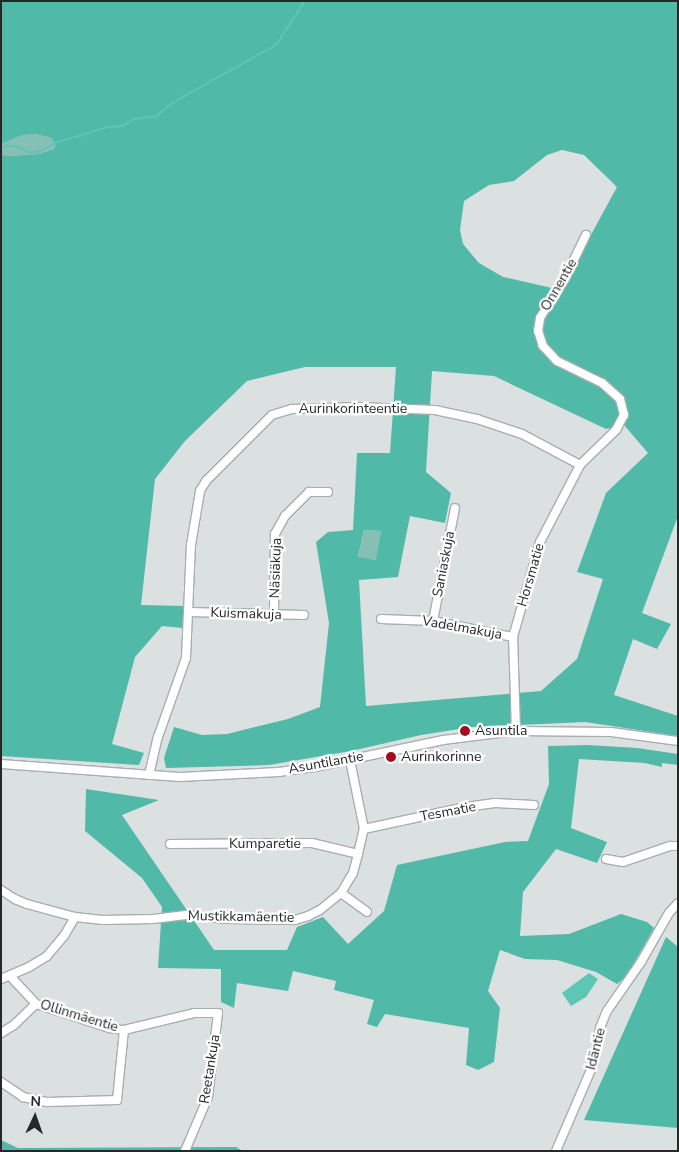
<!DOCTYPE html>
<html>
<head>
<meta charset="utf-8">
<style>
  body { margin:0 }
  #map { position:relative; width:679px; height:1152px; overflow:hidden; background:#dbe1e0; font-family:"Nunito Sans",sans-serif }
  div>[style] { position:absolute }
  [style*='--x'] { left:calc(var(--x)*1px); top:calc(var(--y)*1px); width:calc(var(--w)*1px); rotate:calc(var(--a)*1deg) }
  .green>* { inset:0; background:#86bfb3 }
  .forest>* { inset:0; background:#50b9a7 }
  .water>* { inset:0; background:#5ec6b4 }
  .stream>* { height:2px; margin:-1px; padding:0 1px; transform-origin:1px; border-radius:1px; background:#5ec6b4 }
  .roads { filter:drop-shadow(1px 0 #a8aead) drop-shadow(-1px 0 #a8aead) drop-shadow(0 1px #a8aead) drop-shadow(0 -1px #a8aead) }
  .minor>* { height:8px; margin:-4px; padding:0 4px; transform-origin:4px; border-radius:4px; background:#fff }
  .dots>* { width:14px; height:14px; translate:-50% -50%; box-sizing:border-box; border:2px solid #fff; border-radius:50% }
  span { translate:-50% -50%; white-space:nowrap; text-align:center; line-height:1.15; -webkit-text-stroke:4.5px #fff; paint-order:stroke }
  .street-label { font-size:14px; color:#252827 }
  .poi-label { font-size:14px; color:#252827 }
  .left { translate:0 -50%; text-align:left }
  .frame { position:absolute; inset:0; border:2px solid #252827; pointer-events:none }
  .north { position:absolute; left:10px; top:1092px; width:50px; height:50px; -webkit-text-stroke:4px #fff; paint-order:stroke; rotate:3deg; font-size:14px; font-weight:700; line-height:20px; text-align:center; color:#252827 }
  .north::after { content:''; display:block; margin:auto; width:18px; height:22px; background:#252827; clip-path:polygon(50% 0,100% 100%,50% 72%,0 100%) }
</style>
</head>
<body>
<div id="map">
  <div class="green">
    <div style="clip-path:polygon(36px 134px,51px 138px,55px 143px,54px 149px,39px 154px,7px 156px,1px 154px,1px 144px,23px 135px)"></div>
    <div style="clip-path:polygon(364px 530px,381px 531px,377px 560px,358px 558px)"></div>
  </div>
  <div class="forest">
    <div style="clip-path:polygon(evenodd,1px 1px,678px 1px,678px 516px,642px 613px,671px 624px,657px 649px,633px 639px,614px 695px,678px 716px,678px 736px,585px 722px,472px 727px,421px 735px,351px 751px,269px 765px,166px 768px,164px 758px,174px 727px,202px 735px,227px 734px,288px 719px,320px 707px,329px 623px,316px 542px,328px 532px,353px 530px,357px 453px,390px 453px,396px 367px,305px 367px,247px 381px,185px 441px,155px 479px,141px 605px,185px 606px,183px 628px,162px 626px,135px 657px,112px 744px,144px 753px,139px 765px,1px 756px,1px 154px,7px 156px,39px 154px,54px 149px,55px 143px,51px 138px,36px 134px,23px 135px,1px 144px,1px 1px,562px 150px,584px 155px,617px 187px,561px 290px,503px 277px,479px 263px,463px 244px,460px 230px,464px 201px,489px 185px,514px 181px,547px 155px,562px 150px,1px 1px,432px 371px,494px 376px,606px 429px,624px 425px,648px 453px,606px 493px,577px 572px,603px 579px,577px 659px,541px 691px,366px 706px,359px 580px,398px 577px,410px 516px,445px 523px,451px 493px,426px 472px,432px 371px,1px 1px,364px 530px,381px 531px,376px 560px,358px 557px,364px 530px)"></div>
    <div style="clip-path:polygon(588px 745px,637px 748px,678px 754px,678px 765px,662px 763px,662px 767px,645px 763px,579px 759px,571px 828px,607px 842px,597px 863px,556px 849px,523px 892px,520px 936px,569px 934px,621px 914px,647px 922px,654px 928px,626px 977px,617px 984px,596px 972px,557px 960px,525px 959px,500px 950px,488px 991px,500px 1008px,494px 1062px,478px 1070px,466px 1065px,469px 1028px,385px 1014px,377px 1027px,367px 1024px,374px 1000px,334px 990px,336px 981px,293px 971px,288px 991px,237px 983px,234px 1008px,221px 1002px,221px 969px,158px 968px,162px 907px,142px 878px,85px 831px,86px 789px,159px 800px,122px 815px,214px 950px,287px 950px,297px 927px,323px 917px,348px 944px,384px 911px,397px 865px,505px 842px,528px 841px,549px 784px,548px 746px)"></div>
    <div style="clip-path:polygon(666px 937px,678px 947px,678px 1128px,584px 1120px)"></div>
    <div style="clip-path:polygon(1px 1140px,18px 1148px,236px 1147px,243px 1151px,1px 1151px)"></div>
  </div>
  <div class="water">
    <div style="clip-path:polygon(589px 973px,598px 979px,586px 997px,571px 1006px,562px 993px)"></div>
  </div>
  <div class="stream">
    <div style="--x:1;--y:147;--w:15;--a:-4"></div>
    <div style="--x:16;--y:146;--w:16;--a:27"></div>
    <div style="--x:30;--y:153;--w:11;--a:-10"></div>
    <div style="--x:41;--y:151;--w:16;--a:-30"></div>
    <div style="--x:55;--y:143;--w:55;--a:-16.8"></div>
    <div style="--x:108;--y:127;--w:14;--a:-4"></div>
    <div style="--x:122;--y:126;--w:15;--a:-28"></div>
    <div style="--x:135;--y:119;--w:22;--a:-8"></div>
    <div style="--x:157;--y:116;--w:15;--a:-42"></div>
    <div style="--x:168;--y:106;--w:31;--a:-31"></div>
    <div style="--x:195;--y:90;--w:93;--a:-29.1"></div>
    <div style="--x:276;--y:45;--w:53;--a:-56.6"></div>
  </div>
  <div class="roads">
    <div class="minor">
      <div style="--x:189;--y:612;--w:115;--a:1.5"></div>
      <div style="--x:274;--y:614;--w:80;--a:-89.3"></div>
      <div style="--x:275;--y:534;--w:21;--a:-61"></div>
      <div style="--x:285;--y:516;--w:34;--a:-45"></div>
      <div style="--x:309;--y:492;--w:19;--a:0"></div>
      <div style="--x:381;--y:619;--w:52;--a:2.2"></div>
      <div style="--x:433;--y:621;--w:82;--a:11.3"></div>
      <div style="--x:433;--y:621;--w:115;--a:-79"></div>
      <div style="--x:516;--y:731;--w:94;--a:-91.8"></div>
      <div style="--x:513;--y:637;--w:99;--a:-74.1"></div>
      <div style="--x:540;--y:542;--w:87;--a:-62.5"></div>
      <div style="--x:580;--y:465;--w:50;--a:-44.2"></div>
      <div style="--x:616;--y:430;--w:17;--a:-62"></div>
      <div style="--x:624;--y:415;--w:16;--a:-104"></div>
      <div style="--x:620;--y:399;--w:24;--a:-138"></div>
      <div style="--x:602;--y:383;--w:50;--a:-153.9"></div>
      <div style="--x:557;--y:361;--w:21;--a:-133"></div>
      <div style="--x:543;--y:346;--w:16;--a:-108"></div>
      <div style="--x:538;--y:331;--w:13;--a:-81"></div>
      <div style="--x:540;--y:318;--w:47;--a:-58"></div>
      <div style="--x:565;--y:278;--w:48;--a:-64"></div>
      <div style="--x:1;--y:764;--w:179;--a:4.2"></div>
      <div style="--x:180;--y:777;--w:99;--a:-2.9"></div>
      <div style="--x:279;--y:772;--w:36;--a:-8"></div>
      <div style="--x:315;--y:767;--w:131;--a:-11.9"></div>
      <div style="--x:443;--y:740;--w:74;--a:-7"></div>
      <div style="--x:516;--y:731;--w:95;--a:0.6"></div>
      <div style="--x:611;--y:732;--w:68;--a:7.7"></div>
      <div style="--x:149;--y:775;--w:39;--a:-77"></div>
      <div style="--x:158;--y:737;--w:84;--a:-70.5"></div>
      <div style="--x:186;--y:658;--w:113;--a:-87.5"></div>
      <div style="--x:191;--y:545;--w:55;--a:-80.5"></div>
      <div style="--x:200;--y:491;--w:12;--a:-59"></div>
      <div style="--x:206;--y:481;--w:93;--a:-45"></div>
      <div style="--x:272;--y:415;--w:21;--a:-17"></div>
      <div style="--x:292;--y:409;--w:67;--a:-1.7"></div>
      <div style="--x:359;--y:407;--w:76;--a:2.3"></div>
      <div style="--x:435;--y:410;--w:43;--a:12.1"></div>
      <div style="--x:477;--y:419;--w:47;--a:18.4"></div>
      <div style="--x:522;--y:434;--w:66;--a:28.1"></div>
      <div style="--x:364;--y:829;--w:104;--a:-12.2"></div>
      <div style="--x:466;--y:807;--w:29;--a:-8"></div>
      <div style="--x:495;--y:803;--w:39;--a:3"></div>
      <div style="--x:170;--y:844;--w:142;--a:-0.4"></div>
      <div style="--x:312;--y:843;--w:47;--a:13.4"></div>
      <div style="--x:606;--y:859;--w:17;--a:10"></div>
      <div style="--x:623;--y:862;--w:50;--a:-18.8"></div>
      <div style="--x:670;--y:846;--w:8;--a:0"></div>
      <div style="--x:1;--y:890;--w:17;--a:33"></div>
      <div style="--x:15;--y:899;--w:13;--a:23"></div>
      <div style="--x:27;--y:904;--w:50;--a:15.2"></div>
      <div style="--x:75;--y:917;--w:28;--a:6"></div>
      <div style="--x:103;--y:920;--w:50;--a:-1.1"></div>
      <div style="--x:153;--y:919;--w:33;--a:-7"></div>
      <div style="--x:186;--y:915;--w:41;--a:5.6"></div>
      <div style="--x:227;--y:919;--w:68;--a:0.8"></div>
      <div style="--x:295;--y:920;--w:14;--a:-17"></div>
      <div style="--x:308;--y:916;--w:13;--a:-27"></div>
      <div style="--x:320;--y:910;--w:27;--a:-39"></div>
      <div style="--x:341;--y:893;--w:23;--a:-59"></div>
      <div style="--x:353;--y:873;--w:20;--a:-75"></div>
      <div style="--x:358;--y:854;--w:26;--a:-77"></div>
      <div style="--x:364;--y:829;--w:70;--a:-101.5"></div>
      <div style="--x:341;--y:893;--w:32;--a:36"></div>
      <div style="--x:10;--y:976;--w:38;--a:47"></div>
      <div style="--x:36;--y:1004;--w:77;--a:18.2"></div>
      <div style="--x:109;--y:1028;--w:15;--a:8"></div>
      <div style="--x:124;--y:1030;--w:73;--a:-13.5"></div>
      <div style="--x:195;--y:1013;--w:23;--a:0"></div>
      <div style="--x:218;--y:1013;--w:85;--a:96.8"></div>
      <div style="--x:208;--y:1097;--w:59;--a:113.1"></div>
      <div style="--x:1;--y:979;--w:30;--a:-23"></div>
      <div style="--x:29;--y:967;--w:21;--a:-31"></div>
      <div style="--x:47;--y:956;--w:26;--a:-50"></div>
      <div style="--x:64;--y:936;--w:22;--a:-60"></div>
      <div style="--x:1;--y:1033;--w:15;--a:-32"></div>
      <div style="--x:14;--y:1025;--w:30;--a:-44"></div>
      <div style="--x:1;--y:1082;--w:27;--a:34"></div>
      <div style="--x:23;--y:1097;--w:25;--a:12"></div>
      <div style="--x:47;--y:1102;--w:70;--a:-1.6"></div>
      <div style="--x:117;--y:1100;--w:70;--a:-84.3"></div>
      <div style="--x:556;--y:1151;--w:94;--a:-66.7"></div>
      <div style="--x:593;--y:1065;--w:38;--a:-79"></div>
      <div style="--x:600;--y:1028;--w:18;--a:-68"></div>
      <div style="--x:607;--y:1011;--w:60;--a:-55.2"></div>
      <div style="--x:641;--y:962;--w:56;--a:-60.3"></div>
      <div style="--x:669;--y:913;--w:13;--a:-48"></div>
    </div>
  </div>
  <div class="dots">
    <div style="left:465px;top:731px;background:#a50b1f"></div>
    <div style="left:391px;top:757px;background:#a50b1f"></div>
  </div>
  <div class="street-label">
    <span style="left:559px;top:285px;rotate:-60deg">Onnentie</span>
    <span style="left:353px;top:409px">Aurinkorinteentie</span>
    <span style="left:444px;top:564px;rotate:-79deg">Saniaskuja</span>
    <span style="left:276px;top:568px;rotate:-88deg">Näsiäkuja</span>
    <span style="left:531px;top:575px;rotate:-74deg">Horsmatie</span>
    <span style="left:246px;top:614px;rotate:2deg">Kuismakuja</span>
    <span style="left:462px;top:628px;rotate:10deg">Vadelmakuja</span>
    <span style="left:326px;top:763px;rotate:-10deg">Asuntilantie</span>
    <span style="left:448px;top:812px;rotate:-11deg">Tesmatie</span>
    <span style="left:265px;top:844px">Kumparetie</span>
    <span style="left:241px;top:917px;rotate:1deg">Mustikkamäentie</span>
    <span style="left:79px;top:1016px;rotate:17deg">Ollinmäentie</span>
    <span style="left:596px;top:1049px;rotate:-76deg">Idäntie</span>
    <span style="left:210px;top:1069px;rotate:-81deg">Reetankuja</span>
  </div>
  <div class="poi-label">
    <span class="left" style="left:475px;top:731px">Asuntila</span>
    <span class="left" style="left:401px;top:757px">Aurinkorinne</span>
  </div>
  <div class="frame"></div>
  <div class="north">N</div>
</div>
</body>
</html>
